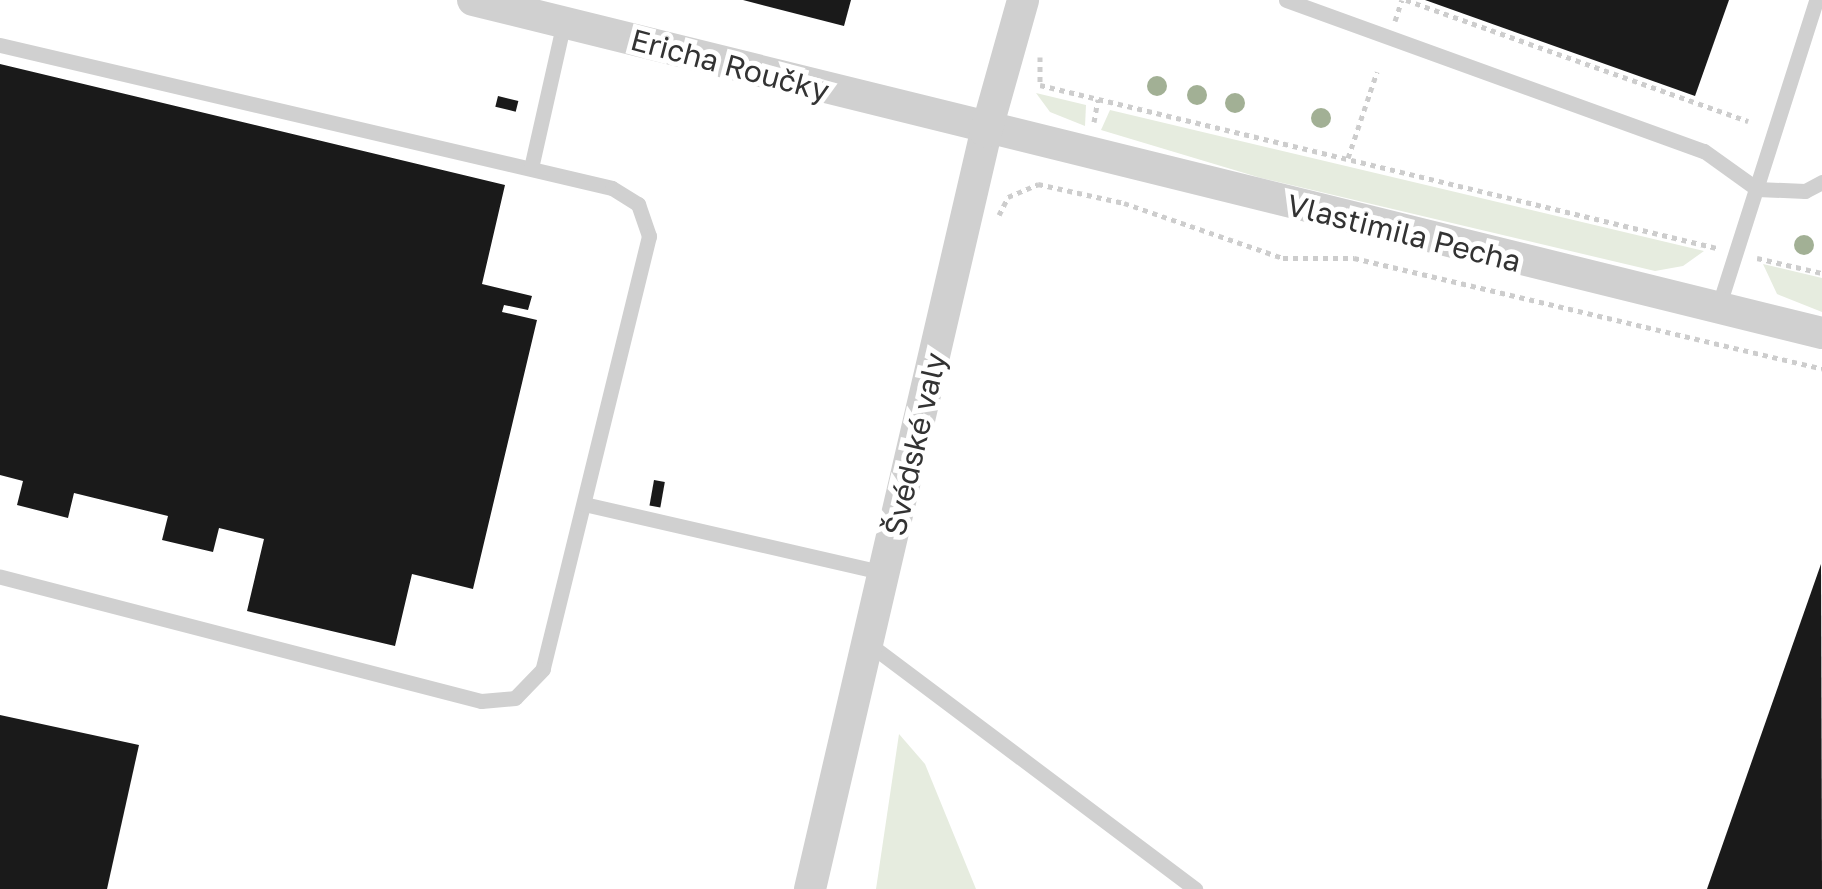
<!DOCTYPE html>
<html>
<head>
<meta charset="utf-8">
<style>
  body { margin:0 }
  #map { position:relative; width:1822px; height:889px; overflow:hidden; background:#fff; font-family:"Golos Text",sans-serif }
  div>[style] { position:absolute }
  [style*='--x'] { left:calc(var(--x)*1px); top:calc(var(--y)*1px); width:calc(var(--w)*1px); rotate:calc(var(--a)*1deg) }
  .green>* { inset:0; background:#e6ecdf }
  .building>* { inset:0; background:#1a1a1a; transform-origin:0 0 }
  .path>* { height:5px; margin-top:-2.5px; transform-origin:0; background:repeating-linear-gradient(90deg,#cdcdcd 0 5px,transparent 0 10px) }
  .lane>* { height:15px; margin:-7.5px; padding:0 7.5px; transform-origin:7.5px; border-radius:7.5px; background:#d0d0d0 }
  .street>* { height:32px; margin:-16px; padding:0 16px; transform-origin:16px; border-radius:16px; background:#d0d0d0 }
  .trees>* { width:20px; height:20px; margin:-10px; border-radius:50%; background:#a2b095 }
  span { translate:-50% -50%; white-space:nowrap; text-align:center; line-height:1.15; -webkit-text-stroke:10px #fff; paint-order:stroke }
  .street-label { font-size:30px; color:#333 }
</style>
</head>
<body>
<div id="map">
  <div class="green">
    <div style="clip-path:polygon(1036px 93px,1086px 105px,1085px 126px,1050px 112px)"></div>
    <div style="clip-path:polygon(1110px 110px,1704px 251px,1683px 266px,1655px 271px,1261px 178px,1101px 130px)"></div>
    <div style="clip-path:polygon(1763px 264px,1822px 278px,1822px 312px,1777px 294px)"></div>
    <div style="clip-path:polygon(899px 734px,925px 764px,976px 889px,876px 889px)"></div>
  </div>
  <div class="building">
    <div style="clip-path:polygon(743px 0,851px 0,844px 26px)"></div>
    <div style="clip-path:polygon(1425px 0,1729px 0,1695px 96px)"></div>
    <div style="clip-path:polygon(0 64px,505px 185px,482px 284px,532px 296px,528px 310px,504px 305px,502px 312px,537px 320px,473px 589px,412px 574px,395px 646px,247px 611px,264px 539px,219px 528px,213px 552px,162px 540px,168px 516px,74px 493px,68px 518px,17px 505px,23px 481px,0 475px)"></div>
    <div style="left:498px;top:96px;width:21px;height:11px;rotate:14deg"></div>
    <div style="left:654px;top:480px;width:11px;height:26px;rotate:10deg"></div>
    <div style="clip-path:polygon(1821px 564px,1822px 889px,1707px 889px)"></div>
    <div style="clip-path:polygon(0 715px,139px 745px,107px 889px,0 889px)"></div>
  </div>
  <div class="path">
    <div style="--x:1406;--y:0;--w:363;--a:19.5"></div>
    <div style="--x:1395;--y:21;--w:22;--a:-72"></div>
    <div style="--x:1040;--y:57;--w:28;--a:90"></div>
    <div style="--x:1040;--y:85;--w:696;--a:13.54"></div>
    <div style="--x:1094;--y:122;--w:23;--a:-80"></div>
    <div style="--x:1348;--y:158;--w:91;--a:-71.4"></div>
    <div style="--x:999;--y:215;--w:20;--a:-63"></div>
    <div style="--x:1008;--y:197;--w:33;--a:-23"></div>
    <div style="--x:1038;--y:184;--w:88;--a:12.5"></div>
    <div style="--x:1124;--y:203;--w:168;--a:19.1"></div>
    <div style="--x:1283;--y:258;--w:71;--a:0"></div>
    <div style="--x:1354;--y:258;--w:481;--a:13.3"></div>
    <div style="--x:1757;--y:258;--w:67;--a:13"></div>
  </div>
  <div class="lane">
    <div style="--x:1286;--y:0;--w:444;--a:19.9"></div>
    <div style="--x:1704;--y:151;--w:65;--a:35.6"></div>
    <div style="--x:1757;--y:189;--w:48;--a:2.4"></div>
    <div style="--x:1805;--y:191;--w:19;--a:-28"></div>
    <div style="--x:0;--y:45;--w:628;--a:13.15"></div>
    <div style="--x:612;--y:188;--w:31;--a:32"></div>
    <div style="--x:638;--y:204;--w:34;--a:71"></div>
    <div style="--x:649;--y:236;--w:446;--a:103.8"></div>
    <div style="--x:543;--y:669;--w:40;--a:134"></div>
    <div style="--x:515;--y:698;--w:34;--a:175"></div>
    <div style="--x:481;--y:701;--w:497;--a:-165.5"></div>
    <div style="--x:531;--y:168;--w:151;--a:-77.3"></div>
    <div style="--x:1718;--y:308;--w:323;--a:-72.3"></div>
    <div style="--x:584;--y:504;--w:310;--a:12.9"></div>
    <div style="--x:869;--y:644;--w:408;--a:36.9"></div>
  </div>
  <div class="street">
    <div style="--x:473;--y:0;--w:1389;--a:13.87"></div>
    <div style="--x:810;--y:889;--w:777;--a:-76.91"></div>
    <div style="--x:986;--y:132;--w:137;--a:-74.3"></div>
  </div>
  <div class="trees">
    <div style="left:1157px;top:86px"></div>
    <div style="left:1197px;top:95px"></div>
    <div style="left:1235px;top:103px"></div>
    <div style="left:1321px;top:118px"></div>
    <div style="left:1804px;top:245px"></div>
  </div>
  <div class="street-label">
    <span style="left:730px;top:65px;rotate:15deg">Ericha Roučky</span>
    <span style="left:1404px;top:233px;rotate:14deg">Vlastimila Pecha</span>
    <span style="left:915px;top:444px;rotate:-77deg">Švédské valy</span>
  </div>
</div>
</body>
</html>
